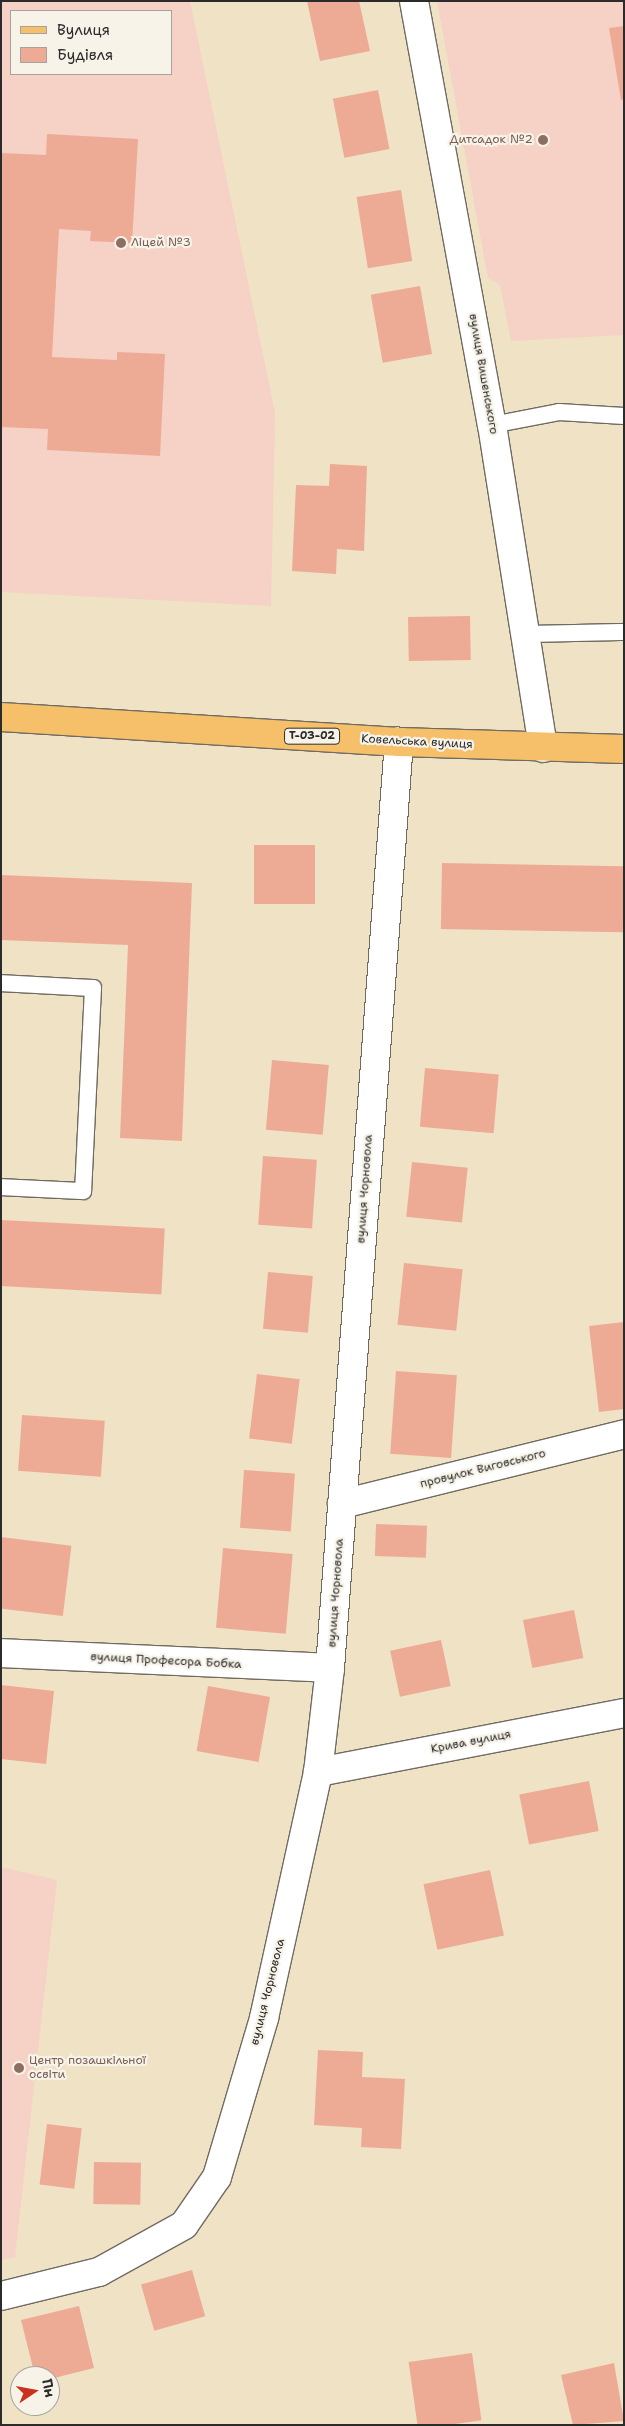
<!DOCTYPE html>
<html>
<head>
<meta charset="utf-8">
<style>
  body { margin:0 }
  #map { position:relative; width:625px; height:2426px; overflow:hidden; background:#efe2c5; font-family:"Shantell Sans",sans-serif }
  div>[style] { position:absolute }
  [style*='--x'] { left:calc(var(--x)*1px); top:calc(var(--y)*1px); width:calc(var(--w)*1px); rotate:calc(var(--a)*1deg) }
  .built>* { inset:0; background:#f6d1c5 }
  .building>* { inset:0; background:#edab96; transform-origin:0 0 }
  .roads { filter:drop-shadow(1px 0 #706b61) drop-shadow(-1px 0 #706b61) drop-shadow(0 1px #706b61) drop-shadow(0 -1px #706b61) }
  .lane>* { height:16px; margin:-8px; padding:0 8px; transform-origin:8px; border-radius:8px; background:#fff }
  .street>* { height:28px; margin:-14px; padding:0 14px; transform-origin:14px; border-radius:14px; background:#fff }
  .primary>* { height:28px; margin:-14px; padding:0 14px; transform-origin:14px; border-radius:14px; background:#f6c06b }
  .dots>* { width:14px; height:14px; translate:-50% -50%; box-sizing:border-box; border:2px solid #f7f3e8; border-radius:50% }
  span { translate:-50% -50%; white-space:nowrap; text-align:center; line-height:1.15; -webkit-text-stroke:4.5px #f7f3e8; paint-order:stroke }
  .shield-label span { padding:1px 4px; background:#f7f3e8; border:1px solid; border-radius:4px; -webkit-text-stroke-width:0 }
  .shield-label { font-size:11px; color:#2b2b2b; font-weight:700 }
  .education-label { font-size:12px; color:#785e54 }
  .right { translate:-100% -50%; text-align:right }
  .left { translate:0 -50%; text-align:left }
  .street-label { font-size:12px; color:#2b2b2b }
  .frame { position:absolute; inset:0; border:2px solid #2b2b2b; pointer-events:none }
  .legend { position:absolute; left:10px; top:10px; width:162px; height:65px; box-sizing:border-box; background:#f7f3e8; border:1px solid #a5a39c; margin:0; padding:6px 9px; list-style:none; font-size:15px; color:#2b2b2b }
  .legend li { display:flex; align-items:center; gap:10px; height:25px }
  .legend b { width:25px; border:1px solid #a5a39c }
  .north { position:absolute; left:10px; top:2366px; width:50px; height:50px; box-sizing:border-box; background:#f7f3e8; border:1px solid #a5a39c; border-radius:50%; rotate:78deg; font-size:14px; font-weight:700; line-height:20px; text-align:center; color:#2b2b2b }
  .north::after { content:''; display:block; margin:auto; width:18px; height:22px; background:#c8321e; clip-path:polygon(50% 0,100% 100%,50% 72%,0 100%) }
</style>
</head>
<body>
<div id="map">
  <div class="built">
    <div style="clip-path:polygon(evenodd,1px 1px,190px 1px,275px 413px,271px 606px,1px 592px,1px 1px,11px 11px,171px 11px,171px 74px,11px 74px,11px 11px)"></div>
    <div style="clip-path:polygon(437px 1px,624px 1px,624px 335px,511px 341px,500px 285px,488px 278px)"></div>
    <div style="clip-path:polygon(1px 1867px,57px 1880px,15px 2257px,1px 2260px)"></div>
  </div>
  <div class="building">
    <div style="clip-path:polygon(307px 1px,359px 1px,370px 51px,320px 61px)"></div>
    <div style="clip-path:polygon(624px 26px,624px 99px,621px 100px,609px 28px)"></div>
    <div style="left:378px;top:90px;width:60px;height:46px;rotate:79deg"></div>
    <div style="clip-path:polygon(47px 134px,138px 139px,132px 243px,90px 241px,91px 231px,59px 229px,52px 357px,117px 360px,117px 352px,165px 354px,160px 456px,47px 450px,48px 429px,1px 427px,1px 153px,46px 155px)"></div>
    <div style="left:401px;top:190px;width:72px;height:45px;rotate:81deg"></div>
    <div style="left:420px;top:286px;width:69px;height:50px;rotate:80deg"></div>
    <div style="clip-path:polygon(330px 464px,367px 466px,364px 551px,337px 549px,336px 574px,292px 571px,296px 485px,329px 486px)"></div>
    <div style="left:470px;top:616px;width:44px;height:62px;rotate:89deg"></div>
    <div style="left:315px;top:845px;width:59px;height:61px;rotate:90deg"></div>
    <div style="left:442px;top:863px;width:182px;height:66px;rotate:1deg"></div>
    <div style="clip-path:polygon(1px 875px,192px 883px,182px 1141px,120px 1138px,128px 945px,1px 940px)"></div>
    <div style="left:272px;top:1060px;width:57px;height:70px;rotate:5deg"></div>
    <div style="left:425px;top:1068px;width:74px;height:59px;rotate:5deg"></div>
    <div style="left:263px;top:1156px;width:54px;height:69px;rotate:4deg"></div>
    <div style="left:412px;top:1162px;width:56px;height:55px;rotate:6deg"></div>
    <div style="left:1px;top:1220px;width:164px;height:66px;rotate:3deg"></div>
    <div style="left:404px;top:1263px;width:59px;height:62px;rotate:6deg"></div>
    <div style="left:268px;top:1272px;width:45px;height:57px;rotate:5deg"></div>
    <div style="clip-path:polygon(624px 1322px,624px 1409px,599px 1412px,589px 1326px)"></div>
    <div style="left:396px;top:1371px;width:61px;height:83px;rotate:4deg"></div>
    <div style="left:257px;top:1374px;width:43px;height:65px;rotate:7deg"></div>
    <div style="left:22px;top:1415px;width:83px;height:56px;rotate:4deg"></div>
    <div style="left:244px;top:1470px;width:51px;height:58px;rotate:4deg"></div>
    <div style="left:376px;top:1524px;width:51px;height:32px;rotate:2deg"></div>
    <div style="left:1px;top:1537px;width:71px;height:71px;rotate:7deg"></div>
    <div style="left:223px;top:1548px;width:70px;height:80px;rotate:5deg"></div>
    <div style="left:574px;top:1610px;width:49px;height:52px;rotate:79deg"></div>
    <div style="left:441px;top:1640px;width:47px;height:52px;rotate:78deg"></div>
    <div style="clip-path:polygon(1px 1685px,54px 1691px,46px 1764px,1px 1759px)"></div>
    <div style="left:208px;top:1686px;width:63px;height:66px;rotate:10deg"></div>
    <div style="left:589px;top:1781px;width:51px;height:71px;rotate:79deg"></div>
    <div style="left:490px;top:1870px;width:67px;height:68px;rotate:78deg"></div>
    <div style="clip-path:polygon(318px 2050px,363px 2052px,362px 2077px,405px 2079px,401px 2149px,361px 2147px,362px 2128px,314px 2125px)"></div>
    <div style="left:47px;top:2124px;width:35px;height:61px;rotate:7deg"></div>
    <div style="left:94px;top:2162px;width:47px;height:42px;rotate:1deg"></div>
    <div style="left:192px;top:2270px;width:48px;height:53px;rotate:74deg"></div>
    <div style="clip-path:polygon(79px 2306px,94px 2368px,50px 2379px,35px 2376px,21px 2320px)"></div>
    <div style="left:472px;top:2353px;width:68px;height:64px;rotate:82deg"></div>
    <div style="clip-path:polygon(614px 2363px,624px 2421px,573px 2425px,561px 2375px)"></div>
  </div>
  <div class="roads">
    <div class="lane">
      <div style="--x:492;--y:425;--w:68;--a:-11"></div>
      <div style="--x:559;--y:412;--w:65;--a:3.5"></div>
      <div style="--x:525;--y:634;--w:99;--a:-1.2"></div>
      <div style="--x:1;--y:983;--w:92;--a:3.1"></div>
      <div style="--x:93;--y:988;--w:203;--a:92.8"></div>
      <div style="--x:83;--y:1191;--w:82;--a:-177.2"></div>
    </div>
    <div class="street">
      <div style="--x:414;--y:1;--w:431;--a:79.6"></div>
      <div style="--x:492;--y:425;--w:327;--a:81"></div>
      <div style="--x:342;--y:1504;--w:291;--a:-13.9"></div>
      <div style="--x:1;--y:1653;--w:329;--a:2.6"></div>
      <div style="--x:318;--y:1772;--w:312;--a:-10.9"></div>
      <div style="--x:1;--y:2296;--w:101;--a:-13.8"></div>
      <div style="--x:99;--y:2272;--w:97;--a:-28.9"></div>
      <div style="--x:184;--y:2225;--w:58;--a:-55.5"></div>
      <div style="--x:217;--y:2177;--w:166;--a:-73.5"></div>
      <div style="--x:264;--y:2018;--w:252;--a:-77.6"></div>
      <div style="--x:318;--y:1772;--w:105;--a:-83.4"></div>
      <div style="--x:330;--y:1668;--w:929;--a:-85.74"></div>
    </div>
    <div class="primary">
      <div style="--x:1;--y:717;--w:399;--a:3.6"></div>
      <div style="--x:399;--y:742;--w:225;--a:1.8"></div>
    </div>
  </div>
  <div class="dots">
    <div style="left:543px;top:140px;background:#8d6e63"></div>
    <div style="left:121px;top:243px;background:#8d6e63"></div>
    <div style="left:19px;top:2068px;background:#8d6e63"></div>
  </div>
  <div class="shield-label">
    <span style="left:312px;top:736px">Т-03-02</span>
  </div>
  <div class="education-label">
    <span class="right" style="left:533px;top:140px">Дитсадок №2</span>
    <span class="left" style="left:131px;top:243px">Ліцей №3</span>
    <span class="left" style="left:29px;top:2068px">Центр позашкільної<br>освіти</span>
  </div>
  <div class="street-label">
    <span style="left:483px;top:374px;rotate:80deg">вулиця Вишенського</span>
    <span style="left:417px;top:742px;rotate:3deg">Ковельська вулиця</span>
    <span style="left:365px;top:1189px;rotate:-86deg">вулиця Чорновола</span>
    <span style="left:483px;top:1469px;rotate:-14deg">провулок Виговського</span>
    <span style="left:336px;top:1593px;rotate:-86deg">вулиця Чорновола</span>
    <span style="left:166px;top:1661px;rotate:3deg">вулиця Професора Бобка</span>
    <span style="left:471px;top:1742px;rotate:-11deg">Крива вулиця</span>
    <span style="left:268px;top:1992px;rotate:-76deg">вулиця Чорновола</span>
  </div>
  <div class="frame"></div>
  <ul class="legend">
  <li><b style="height:6px;background:#f6c06b"></b>Вулиця</li>
  <li><b style="height:14px;background:#edab96"></b>Будівля</li>
  </ul>
  <div class="north">Пн</div>
</div>
</body>
</html>
